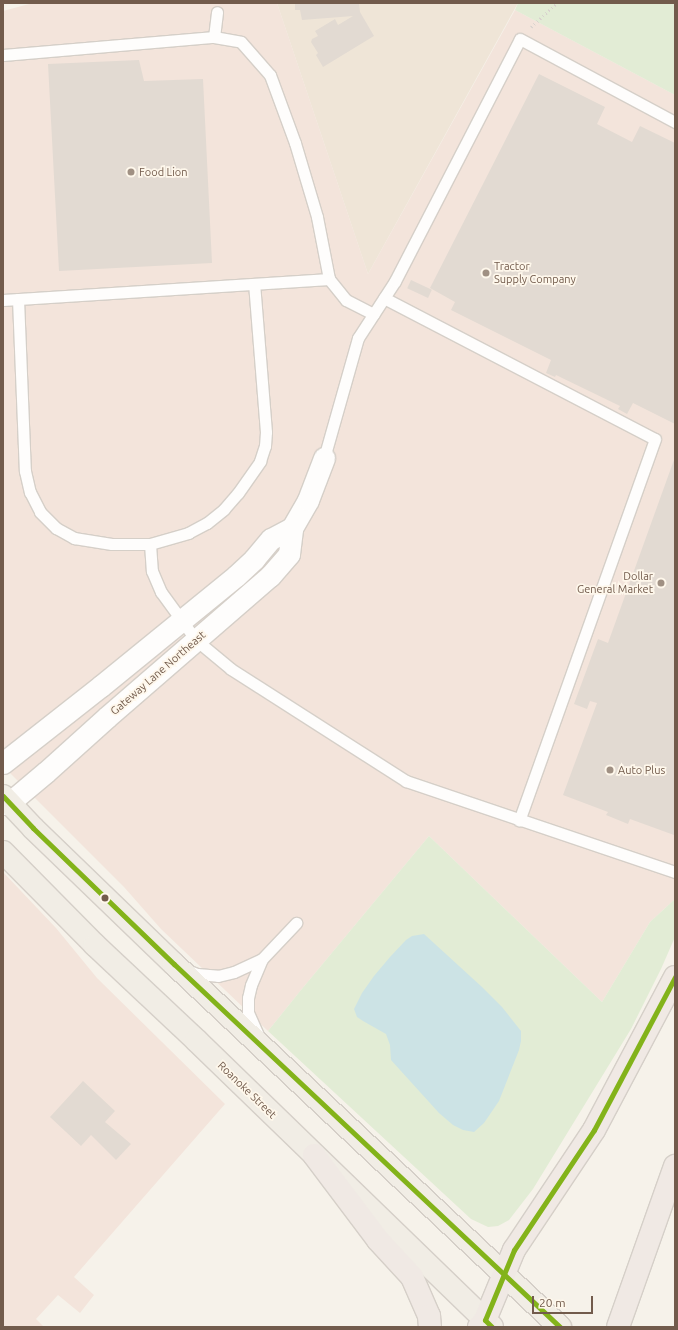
<!DOCTYPE html>
<html>
<head>
<meta charset="utf-8">
<style>
  body { margin:0 }
  #map { position:relative; width:678px; height:1330px; overflow:hidden; background:#f6f2ea; font-family:Ubuntu,sans-serif }
  div>[style] { position:absolute }
  [style*='--x'] { left:calc(var(--x)*1px); top:calc(var(--y)*1px); width:calc(var(--w)*1px); rotate:calc(var(--a)*1deg) }
  .residential>* { inset:0; background:#efe5d7 }
  .commercial>* { inset:0; background:#f3e4db }
  .green>* { inset:0; background:#e2ecd5 }
  .water>* { inset:0; background:#cce3e5 }
  .building>* { inset:0; background:#e2dad2; transform-origin:0 0 }
  .path>* { height:2.5px; margin-top:-1.25px; transform-origin:0; background:repeating-linear-gradient(90deg,#d8d2ce 0 1px,transparent 0 4px) }
  .roads { filter:drop-shadow(1px 0 #d5cfc8) drop-shadow(-1px 0 #d5cfc8) drop-shadow(0 1px #d5cfc8) drop-shadow(0 -1px #d5cfc8) }
  .lane>* { height:11px; margin:-5.5px; padding:0 5.5px; transform-origin:5.5px; border-radius:5.5px; background:#fefdfc }
  .street>* { height:21px; margin:-10.5px; padding:0 10.5px; transform-origin:10.5px; border-radius:10.5px; background:#fefdfc }
  .primary>* { height:22px; margin:-11px; padding:0 11px; transform-origin:11px; border-radius:11px; background:#f1ede5 }
  .highway>* { height:22px; margin:-11px; padding:0 11px; transform-origin:11px; border-radius:11px; background:#f0e9e4 }
  .bus-1>* { height:5px; margin:-2.5px; padding:0 2.5px; transform-origin:2.5px; border-radius:2.5px; background:#83b31a }
  .dots>* { width:11px; height:11px; translate:-50% -50%; box-sizing:border-box; border:2px solid #fef7eb; border-radius:50% }
  span { translate:-50% -50%; white-space:nowrap; text-align:center; line-height:1.15; -webkit-text-stroke:3.5px #fef7eb; paint-order:stroke }
  .poi-label { font-size:11px; color:#725b4c }
  .left { translate:0 -50%; text-align:left }
  .right { translate:-100% -50%; text-align:right }
  .street-label { font-size:11px; color:#725b4c }
  .frame { position:absolute; inset:0; border:4px solid #725b4c; pointer-events:none }
  .scale { position:absolute; left:532px; top:1296px; width:61px; height:18px; box-sizing:border-box; border:2px solid #725b4c; border-top:0; padding-left:5px; font-size:12px; line-height:14px; white-space:nowrap; color:#725b4c; -webkit-text-stroke:3px #fef7eb; paint-order:stroke }
</style>
</head>
<body>
<div id="map">
  <div class="residential">
    <div style="clip-path:polygon(277px 3px,518px 3px,368px 274px)"></div>
  </div>
  <div class="commercial">
    <div style="clip-path:polygon(33px 3px,277px 3px,368px 274px,515px 10px,675px 95px,675px 899px,650px 922px,602px 1002px,429px 836px,301px 990px,268px 1031px,161px 929px,124px 887px,3px 766px,3px 11px)"></div>
    <div style="clip-path:polygon(3px 872px,56px 928px,97px 978px,225px 1104px,74px 1277px,94px 1295px,80px 1313px,58px 1295px,36px 1319px,44px 1327px,3px 1327px)"></div>
  </div>
  <div class="green">
    <div style="clip-path:polygon(518px 3px,675px 3px,675px 95px,515px 10px)"></div>
    <div style="clip-path:polygon(429px 836px,602px 1002px,650px 922px,675px 899px,675px 937px,661px 969px,631px 1029px,533px 1189px,509px 1220px,498px 1226px,488px 1227px,471px 1219px,268px 1031px,301px 990px)"></div>
  </div>
  <div class="water">
    <div style="clip-path:polygon(424px 934px,482px 987px,502px 1007px,521px 1031px,521px 1041px,519px 1050px,499px 1101px,484px 1123px,474px 1132px,463px 1130px,453px 1125px,439px 1113px,391px 1060px,390px 1045px,386px 1034px,363px 1021px,357px 1017px,354px 1009px,362px 993px,374px 976px,390px 957px,406px 940px,412px 936px)"></div>
  </div>
  <div class="building">
    <div style="clip-path:polygon(295px 3px,359px 3px,360px 12px,374px 36px,323px 67px,316px 55px,318px 53px,311px 42px,312px 39px,318px 36px,315px 31px,335px 19px,338px 25px,353px 16px,302px 20px,300px 10px,295px 10px)"></div>
    <div style="clip-path:polygon(139px 60px,144px 81px,203px 79px,212px 263px,59px 271px,48px 64px)"></div>
    <div style="clip-path:polygon(539px 74px,605px 107px,597px 124px,632px 142px,640px 126px,675px 143px,675px 424px,633px 403px,627px 414px,618px 409px,620px 406px,556px 375px,555px 377px,546px 373px,551px 360px,451px 310px,455px 302px,430px 288px)"></div>
    <div style="left:411px;top:280px;width:23px;height:9px;rotate:25deg"></div>
    <div style="clip-path:polygon(675px 457px,675px 834px,674px 835px,630px 819px,628px 824px,606px 815px,608px 812px,563px 795px,597px 703px,590px 701px,587px 709px,574px 704px,598px 639px,608px 643px)"></div>
    <div style="clip-path:polygon(83px 1081px,115px 1111px,105px 1122px,131px 1144px,116px 1160px,91px 1135px,81px 1146px,50px 1117px)"></div>
  </div>
  <div class="path">
    <div style="--x:531;--y:27;--w:35;--a:-43"></div>
  </div>
  <div class="roads">
    <div class="lane">
      <div style="--x:214;--y:37;--w:25;--a:-83"></div>
      <div style="--x:3;--y:55;--w:212;--a:-4.9"></div>
      <div style="--x:214;--y:37;--w:27;--a:10"></div>
      <div style="--x:241;--y:42;--w:44;--a:48.7"></div>
      <div style="--x:270;--y:75;--w:72;--a:69.8"></div>
      <div style="--x:295;--y:143;--w:77;--a:73.4"></div>
      <div style="--x:317;--y:217;--w:63;--a:79"></div>
      <div style="--x:384;--y:298;--w:305;--a:27.5"></div>
      <div style="--x:655;--y:439;--w:405;--a:109.6"></div>
      <div style="--x:18;--y:299;--w:172;--a:87.7"></div>
      <div style="--x:25;--y:471;--w:22;--a:77"></div>
      <div style="--x:30;--y:492;--w:22;--a:63"></div>
      <div style="--x:40;--y:512;--w:23;--a:45"></div>
      <div style="--x:56;--y:528;--w:21;--a:29"></div>
      <div style="--x:74;--y:538;--w:38;--a:9"></div>
      <div style="--x:112;--y:544;--w:38;--a:0"></div>
      <div style="--x:150;--y:544;--w:40;--a:-16"></div>
      <div style="--x:188;--y:533;--w:21;--a:-28"></div>
      <div style="--x:207;--y:523;--w:22;--a:-39"></div>
      <div style="--x:224;--y:509;--w:21;--a:-49"></div>
      <div style="--x:238;--y:493;--w:39;--a:-55"></div>
      <div style="--x:260;--y:461;--w:16;--a:-72"></div>
      <div style="--x:265;--y:446;--w:14;--a:-86"></div>
      <div style="--x:266;--y:432;--w:148;--a:-94.6"></div>
      <div style="--x:3;--y:300;--w:327;--a:-3.7"></div>
      <div style="--x:329;--y:279;--w:27;--a:51"></div>
      <div style="--x:346;--y:300;--w:31;--a:27"></div>
      <div style="--x:324;--y:458;--w:125;--a:-74.2"></div>
      <div style="--x:358;--y:338;--w:68;--a:-57"></div>
      <div style="--x:395;--y:281;--w:272;--a:-62.7"></div>
      <div style="--x:520;--y:39;--w:176;--a:28.2"></div>
      <div style="--x:150;--y:544;--w:27;--a:86"></div>
      <div style="--x:152;--y:571;--w:23;--a:67"></div>
      <div style="--x:161;--y:592;--w:59;--a:53.9"></div>
      <div style="--x:196;--y:640;--w:45;--a:39.6"></div>
      <div style="--x:231;--y:669;--w:208;--a:32.6"></div>
      <div style="--x:406;--y:781;--w:284;--a:18.7"></div>
      <div style="--x:187;--y:970;--w:11;--a:22"></div>
      <div style="--x:197;--y:974;--w:21;--a:5"></div>
      <div style="--x:218;--y:976;--w:16;--a:-14"></div>
      <div style="--x:234;--y:972;--w:31;--a:-25"></div>
      <div style="--x:258;--y:1035;--w:24;--a:-114"></div>
      <div style="--x:248;--y:1013;--w:15;--a:-90"></div>
      <div style="--x:248;--y:998;--w:13;--a:-77"></div>
      <div style="--x:251;--y:985;--w:28;--a:-67"></div>
      <div style="--x:262;--y:959;--w:50;--a:-46.6"></div>
    </div>
    <div class="street">
      <div style="--x:3;--y:763;--w:125;--a:-38.2"></div>
      <div style="--x:101;--y:686;--w:174;--a:-39.2"></div>
      <div style="--x:236;--y:576;--w:25;--a:-43"></div>
      <div style="--x:254;--y:559;--w:26;--a:-50"></div>
      <div style="--x:271;--y:539;--w:24;--a:-28"></div>
      <div style="--x:3;--y:804;--w:6;--a:-9"></div>
      <div style="--x:9;--y:803;--w:48;--a:-40"></div>
      <div style="--x:46;--y:772;--w:82;--a:-42"></div>
      <div style="--x:107;--y:717;--w:216;--a:-40.9"></div>
      <div style="--x:270;--y:576;--w:29;--a:-49"></div>
      <div style="--x:289;--y:554;--w:26;--a:-83"></div>
      <div style="--x:292;--y:528;--w:32;--a:-60"></div>
      <div style="--x:308;--y:500;--w:45;--a:-69.1"></div>
    </div>
    <div class="primary">
      <div style="--x:3;--y:796;--w:44;--a:46.8"></div>
      <div style="--x:33;--y:828;--w:196;--a:44"></div>
      <div style="--x:174;--y:964;--w:530;--a:43.24"></div>
      <div style="--x:3;--y:852;--w:131;--a:45.3"></div>
      <div style="--x:95;--y:945;--w:139;--a:43.2"></div>
      <div style="--x:196;--y:1040;--w:412;--a:44.1"></div>
    </div>
    <div class="highway">
      <div style="--x:314;--y:1155;--w:106;--a:53"></div>
      <div style="--x:378;--y:1240;--w:50;--a:47.4"></div>
      <div style="--x:412;--y:1277;--w:43;--a:66.4"></div>
      <div style="--x:429;--y:1316;--w:11;--a:85"></div>
      <div style="--x:479;--y:1327;--w:9;--a:-49"></div>
      <div style="--x:485;--y:1320;--w:76;--a:-67.5"></div>
      <div style="--x:514;--y:1250;--w:144;--a:-56.3"></div>
      <div style="--x:594;--y:1130;--w:173;--a:-62.1"></div>
      <div style="--x:618;--y:1327;--w:171;--a:-70.5"></div>
    </div>
  </div>
  <div class="bus-1">
    <div style="--x:3;--y:796;--w:44;--a:46.8"></div>
    <div style="--x:33;--y:828;--w:196;--a:44"></div>
    <div style="--x:174;--y:964;--w:530;--a:43.24"></div>
    <div style="--x:492;--y:1327;--w:10;--a:-135"></div>
    <div style="--x:485;--y:1320;--w:76;--a:-67.5"></div>
    <div style="--x:514;--y:1250;--w:144;--a:-56.3"></div>
    <div style="--x:594;--y:1130;--w:173;--a:-62.1"></div>
  </div>
  <div class="dots">
    <div style="left:131px;top:172px;background:#a09083"></div>
    <div style="left:486px;top:273px;background:#a09083"></div>
    <div style="left:661px;top:583px;background:#a09083"></div>
    <div style="left:610px;top:770px;background:#a09083"></div>
    <div style="left:105px;top:898px;background:#725b4c"></div>
  </div>
  <div class="poi-label">
    <span class="left" style="left:139px;top:172px">Food Lion</span>
    <span class="left" style="left:494px;top:273px">Tractor<br>Supply Company</span>
    <span class="right" style="left:653px;top:583px">Dollar<br>General Market</span>
    <span class="left" style="left:618px;top:770px">Auto Plus</span>
  </div>
  <div class="street-label">
    <span style="left:158px;top:673px;rotate:-41deg">Gateway Lane Northeast</span>
    <span style="left:247px;top:1090px;rotate:44deg">Roanoke Street</span>
  </div>
  <div class="frame"></div>
  <div class="scale">20 m</div>
</div>
</body>
</html>
